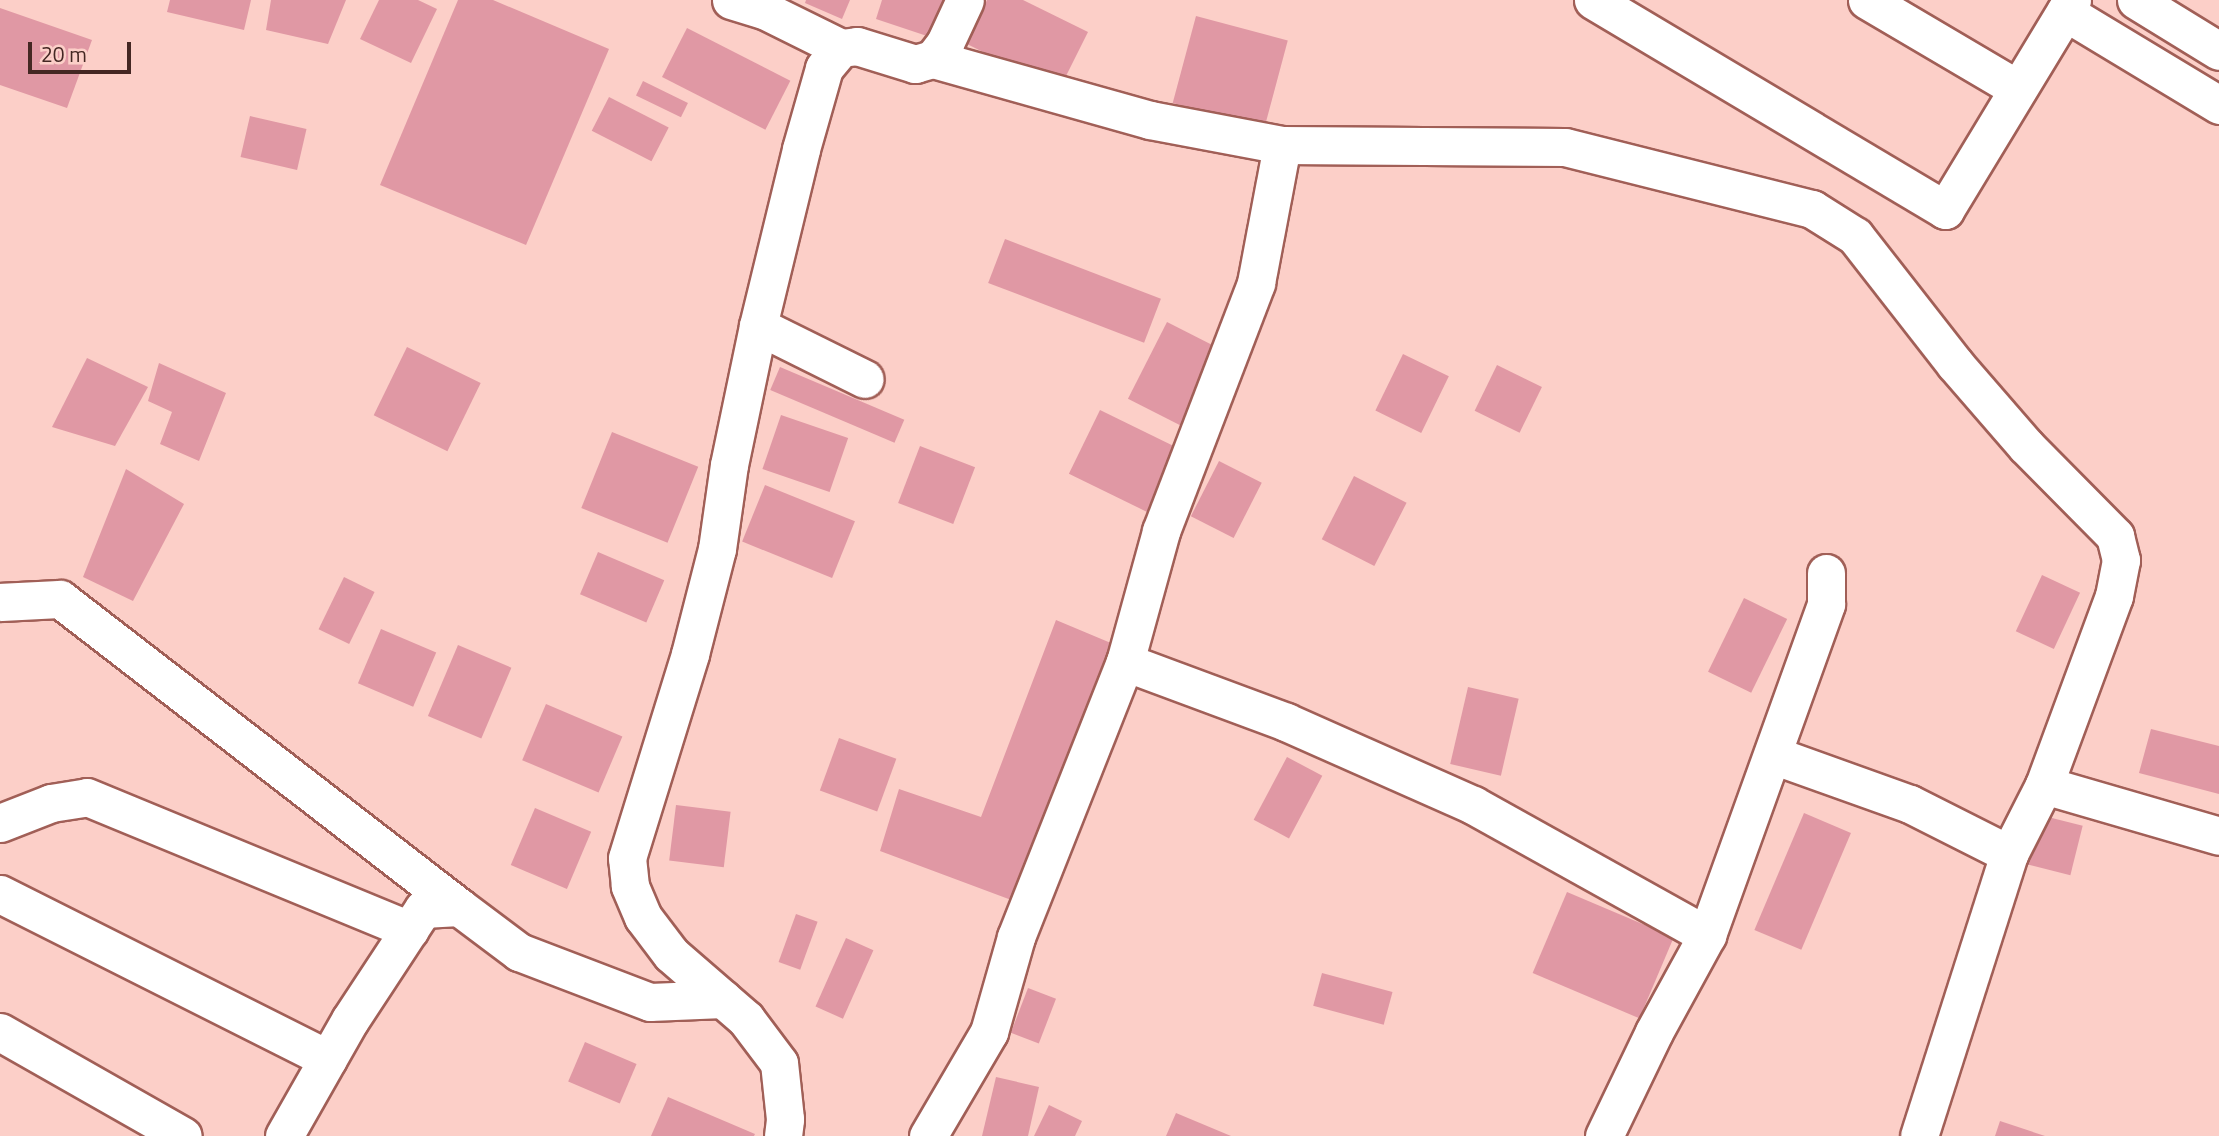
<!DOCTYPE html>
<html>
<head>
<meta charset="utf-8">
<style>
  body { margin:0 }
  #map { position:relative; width:2219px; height:1136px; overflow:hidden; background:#fccfc8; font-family:"Titillium Web",sans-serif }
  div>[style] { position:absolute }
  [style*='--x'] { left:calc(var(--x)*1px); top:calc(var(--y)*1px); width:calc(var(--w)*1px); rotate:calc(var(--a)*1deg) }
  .building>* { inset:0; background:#e098a4; transform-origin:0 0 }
  .roads { filter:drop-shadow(2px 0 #a15f57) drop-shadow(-2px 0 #a15f57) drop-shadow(0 2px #a15f57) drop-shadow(0 -2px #a15f57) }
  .minor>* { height:37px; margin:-18.5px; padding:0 18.5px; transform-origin:18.5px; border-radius:18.5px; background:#fff }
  span { translate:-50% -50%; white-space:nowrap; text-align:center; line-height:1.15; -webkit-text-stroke:5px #fccfc8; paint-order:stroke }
  .scale { position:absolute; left:28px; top:42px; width:103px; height:32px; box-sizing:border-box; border:4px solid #442723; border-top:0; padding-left:9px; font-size:21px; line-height:24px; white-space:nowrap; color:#442723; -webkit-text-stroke:5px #fccfc8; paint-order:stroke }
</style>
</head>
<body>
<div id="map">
  <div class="building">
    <div style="clip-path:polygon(170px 0,251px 0,244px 30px,167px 12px)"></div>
    <div style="clip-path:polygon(271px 0,346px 0,328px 44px,266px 30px)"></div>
    <div style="clip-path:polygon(379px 0,418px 0,437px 9px,411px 63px,360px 39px)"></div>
    <div style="clip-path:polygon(458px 0,493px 0,609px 49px,526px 245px,380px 185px)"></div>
    <div style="clip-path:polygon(806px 0,850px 0,842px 19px,805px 3px)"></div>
    <div style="clip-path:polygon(882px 0,946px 0,933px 38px,876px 19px)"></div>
    <div style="clip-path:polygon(987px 0,1023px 0,1088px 32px,1059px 90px,965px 43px)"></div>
    <div style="clip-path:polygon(0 8px,92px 40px,67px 108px,0 85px)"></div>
    <div style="left:1196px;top:16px;width:95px;height:90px;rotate:15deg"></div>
    <div style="left:687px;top:28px;width:116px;height:55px;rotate:27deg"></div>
    <div style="left:643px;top:81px;width:50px;height:16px;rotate:26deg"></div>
    <div style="left:609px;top:97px;width:67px;height:38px;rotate:27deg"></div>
    <div style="left:250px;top:116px;width:58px;height:42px;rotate:13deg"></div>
    <div style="left:1005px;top:239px;width:167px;height:47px;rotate:21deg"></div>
    <div style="left:1167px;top:322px;width:63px;height:86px;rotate:27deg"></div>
    <div style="left:407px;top:347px;width:82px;height:76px;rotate:26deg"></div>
    <div style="left:1403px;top:354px;width:51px;height:63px;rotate:26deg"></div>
    <div style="clip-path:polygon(87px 358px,148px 387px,115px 446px,52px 427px)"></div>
    <div style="clip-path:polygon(159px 363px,226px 393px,199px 461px,160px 444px,172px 412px,148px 401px)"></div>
    <div style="left:1497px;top:365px;width:50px;height:51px;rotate:26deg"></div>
    <div style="left:780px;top:367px;width:135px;height:25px;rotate:23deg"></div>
    <div style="left:1100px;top:410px;width:91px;height:71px;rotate:26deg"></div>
    <div style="left:781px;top:415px;width:71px;height:57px;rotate:19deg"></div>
    <div style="left:612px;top:432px;width:93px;height:82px;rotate:22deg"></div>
    <div style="left:920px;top:446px;width:59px;height:61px;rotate:21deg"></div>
    <div style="left:1219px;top:461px;width:48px;height:62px;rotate:27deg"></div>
    <div style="clip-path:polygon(126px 469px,184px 504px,133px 601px,83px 577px)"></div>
    <div style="left:1354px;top:476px;width:59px;height:71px;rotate:27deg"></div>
    <div style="left:765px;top:485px;width:97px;height:61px;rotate:22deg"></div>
    <div style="left:598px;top:552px;width:72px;height:46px;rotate:23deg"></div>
    <div style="left:2042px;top:575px;width:42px;height:62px;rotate:25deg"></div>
    <div style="left:344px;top:577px;width:34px;height:58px;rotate:26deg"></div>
    <div style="left:1744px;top:598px;width:48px;height:82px;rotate:26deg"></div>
    <div style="clip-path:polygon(1056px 620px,1118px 646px,1022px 904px,880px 851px,899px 789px,981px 817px)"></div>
    <div style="left:381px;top:629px;width:60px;height:59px;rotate:23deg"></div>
    <div style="left:458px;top:645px;width:58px;height:77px;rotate:23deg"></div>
    <div style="left:1468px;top:687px;width:52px;height:79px;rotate:13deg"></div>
    <div style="left:546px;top:704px;width:83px;height:61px;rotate:23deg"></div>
    <div style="clip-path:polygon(2151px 729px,2219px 746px,2219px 794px,2139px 773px)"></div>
    <div style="left:839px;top:738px;width:61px;height:56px;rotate:20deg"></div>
    <div style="left:1287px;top:757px;width:40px;height:71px;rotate:28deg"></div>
    <div style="left:676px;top:805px;width:55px;height:56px;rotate:7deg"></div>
    <div style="left:535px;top:808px;width:61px;height:62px;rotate:23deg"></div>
    <div style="left:1804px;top:813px;width:51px;height:127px;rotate:23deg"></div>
    <div style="left:2040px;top:815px;width:44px;height:51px;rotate:14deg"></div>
    <div style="left:1567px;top:892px;width:116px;height:88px;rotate:23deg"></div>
    <div style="left:796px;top:914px;width:23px;height:51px;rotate:20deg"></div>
    <div style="left:846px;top:938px;width:30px;height:75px;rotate:24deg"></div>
    <div style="left:1322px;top:973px;width:73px;height:34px;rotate:15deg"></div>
    <div style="left:1028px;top:988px;width:30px;height:48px;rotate:21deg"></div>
    <div style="left:585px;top:1042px;width:56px;height:43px;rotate:23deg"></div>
    <div style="clip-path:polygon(996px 1077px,1039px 1087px,1028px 1136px,982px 1136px)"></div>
    <div style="clip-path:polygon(668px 1097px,755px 1134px,754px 1136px,651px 1136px)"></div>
    <div style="clip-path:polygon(1049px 1105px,1082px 1121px,1075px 1136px,1034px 1136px)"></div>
    <div style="clip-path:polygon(1176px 1113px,1231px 1136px,1166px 1136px)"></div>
    <div style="clip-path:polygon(2000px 1121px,2045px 1136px,1995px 1136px)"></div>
  </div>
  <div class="roads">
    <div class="minor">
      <div style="--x:731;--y:0;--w:34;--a:17"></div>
      <div style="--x:764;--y:10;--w:86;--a:26.3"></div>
      <div style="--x:1593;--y:0;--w:410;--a:30.8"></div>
      <div style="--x:1945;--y:210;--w:245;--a:-58.8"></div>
      <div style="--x:1867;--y:0;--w:175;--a:30.5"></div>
      <div style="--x:2136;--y:0;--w:97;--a:31.6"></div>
      <div style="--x:2065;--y:12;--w:180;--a:31.1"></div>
      <div style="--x:933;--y:59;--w:225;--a:15.7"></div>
      <div style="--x:1150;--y:120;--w:134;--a:10.7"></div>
      <div style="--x:1282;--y:145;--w:283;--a:0.4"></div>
      <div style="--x:1565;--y:147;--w:255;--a:14.1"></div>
      <div style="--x:1812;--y:209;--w:51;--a:32.1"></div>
      <div style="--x:1855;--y:236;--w:162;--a:52"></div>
      <div style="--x:1955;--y:364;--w:108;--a:49.1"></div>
      <div style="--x:2026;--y:446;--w:127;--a:45.3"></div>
      <div style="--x:2115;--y:536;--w:25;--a:76"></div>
      <div style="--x:2121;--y:560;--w:37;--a:101"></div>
      <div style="--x:2114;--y:596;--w:202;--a:110.3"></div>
      <div style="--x:2044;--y:785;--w:77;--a:116.9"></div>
      <div style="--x:2009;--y:854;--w:296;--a:107.7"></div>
      <div style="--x:758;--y:326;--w:119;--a:26.4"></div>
      <div style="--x:0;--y:602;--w:60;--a:-2.9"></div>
      <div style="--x:60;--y:599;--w:504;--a:37.67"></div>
      <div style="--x:1125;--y:662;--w:172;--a:20.4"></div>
      <div style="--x:1286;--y:722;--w:205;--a:23.9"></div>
      <div style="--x:1473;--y:805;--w:268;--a:29.1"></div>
      <div style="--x:1773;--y:755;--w:145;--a:19.7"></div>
      <div style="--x:1910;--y:804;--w:111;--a:26.8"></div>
      <div style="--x:2044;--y:785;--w:182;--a:16.2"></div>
      <div style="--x:0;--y:823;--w:55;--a:-21.4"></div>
      <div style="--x:51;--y:803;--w:36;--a:-9"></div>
      <div style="--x:87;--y:797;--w:349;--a:22.4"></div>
      <div style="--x:0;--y:894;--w:367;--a:26.7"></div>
      <div style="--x:0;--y:1032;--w:210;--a:29.6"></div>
      <div style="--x:284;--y:1136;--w:133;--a:-60.4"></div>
      <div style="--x:350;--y:1020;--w:133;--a:-56.7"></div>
      <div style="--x:423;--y:909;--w:36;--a:-3"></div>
      <div style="--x:459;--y:907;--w:75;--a:36.9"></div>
      <div style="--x:519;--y:952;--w:140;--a:20.9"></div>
      <div style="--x:650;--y:1002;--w:73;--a:-2.4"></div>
      <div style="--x:783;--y:1136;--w:17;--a:-83"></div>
      <div style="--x:785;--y:1119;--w:56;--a:-96.1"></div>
      <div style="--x:779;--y:1063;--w:55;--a:-126.9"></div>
      <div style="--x:746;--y:1019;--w:99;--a:-139.1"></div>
      <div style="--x:671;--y:954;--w:46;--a:-127.1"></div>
      <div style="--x:643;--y:917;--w:34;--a:-113"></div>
      <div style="--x:630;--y:886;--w:28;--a:-96"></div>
      <div style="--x:627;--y:858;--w:214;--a:-72.8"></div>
      <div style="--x:690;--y:654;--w:108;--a:-75.6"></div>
      <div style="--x:717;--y:549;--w:85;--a:-81.9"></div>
      <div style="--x:729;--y:465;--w:142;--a:-78.2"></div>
      <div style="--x:758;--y:326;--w:182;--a:-76.3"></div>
      <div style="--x:801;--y:149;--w:84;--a:-74.1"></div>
      <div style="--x:824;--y:68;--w:26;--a:-50"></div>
      <div style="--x:841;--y:48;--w:16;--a:-7"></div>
      <div style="--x:857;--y:46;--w:61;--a:17.2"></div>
      <div style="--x:915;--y:64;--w:19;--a:-16"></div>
      <div style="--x:933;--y:59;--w:20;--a:-53"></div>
      <div style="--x:945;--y:43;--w:47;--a:-65.1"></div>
      <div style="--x:928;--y:1136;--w:121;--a:-59.6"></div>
      <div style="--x:989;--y:1032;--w:99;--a:-74.1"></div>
      <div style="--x:1016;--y:937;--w:296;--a:-68.4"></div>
      <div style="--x:1125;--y:662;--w:136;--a:-74.6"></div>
      <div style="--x:1161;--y:531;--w:266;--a:-69"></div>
      <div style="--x:1256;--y:283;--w:140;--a:-79.3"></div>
      <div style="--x:1604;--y:1136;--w:115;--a:-64.3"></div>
      <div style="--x:1654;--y:1032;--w:111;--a:-61.3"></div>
      <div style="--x:1707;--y:935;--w:352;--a:-70.2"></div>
      <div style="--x:1826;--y:604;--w:31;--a:-90"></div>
    </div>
  </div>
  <div class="scale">20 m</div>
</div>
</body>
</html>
